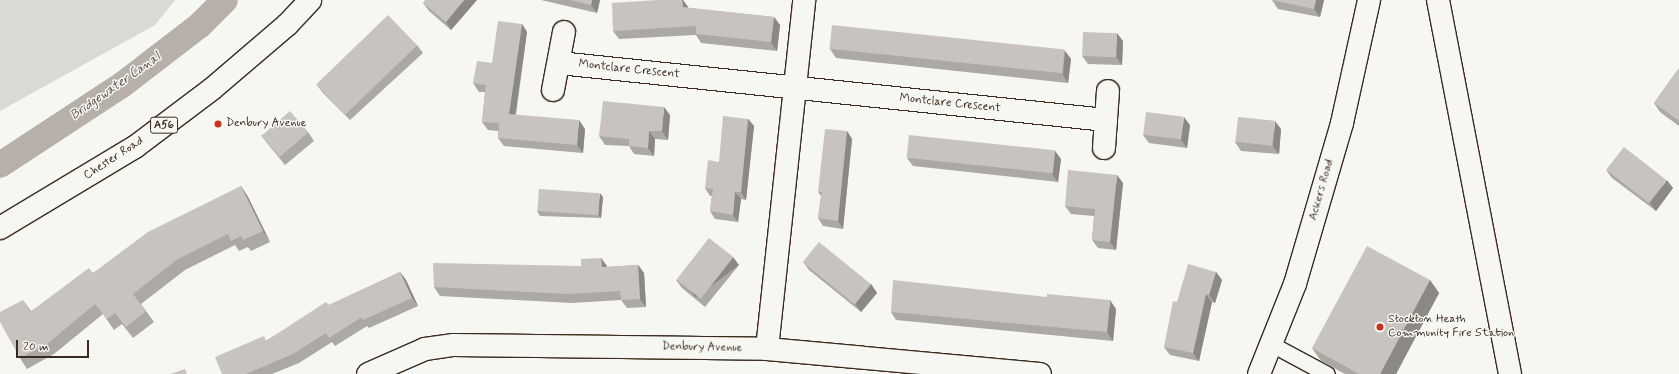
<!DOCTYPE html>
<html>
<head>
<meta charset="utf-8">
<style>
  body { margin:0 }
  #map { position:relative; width:1679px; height:374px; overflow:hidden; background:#f6f6f2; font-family:Mynerve,sans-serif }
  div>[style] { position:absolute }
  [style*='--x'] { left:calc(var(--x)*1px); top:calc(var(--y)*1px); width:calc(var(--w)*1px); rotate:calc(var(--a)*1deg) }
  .green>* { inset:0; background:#dad9d3 }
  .canal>* { height:26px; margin:-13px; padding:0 13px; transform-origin:13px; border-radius:13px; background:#b6b0a9 }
  .roads { filter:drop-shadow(1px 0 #3b2a1e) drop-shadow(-1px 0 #3b2a1e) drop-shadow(0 1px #3b2a1e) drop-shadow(0 -1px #3b2a1e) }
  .lane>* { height:15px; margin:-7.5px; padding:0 7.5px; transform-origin:7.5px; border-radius:7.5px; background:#f6f6f2 }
  .street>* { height:22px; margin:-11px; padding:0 11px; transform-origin:11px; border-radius:11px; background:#f6f6f2 }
  .secondary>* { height:22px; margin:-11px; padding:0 11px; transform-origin:11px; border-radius:11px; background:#f6f6f2 }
  .primary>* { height:22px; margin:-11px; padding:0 11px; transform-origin:11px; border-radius:11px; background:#f6f6f2 }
  .wall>* { inset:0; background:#aca8a3 }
  .shaded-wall>* { inset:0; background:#8c8885; transform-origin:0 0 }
  .building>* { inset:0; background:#c8c3be; transform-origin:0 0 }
  .dots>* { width:11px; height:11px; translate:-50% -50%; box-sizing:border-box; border:2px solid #f6f6f2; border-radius:50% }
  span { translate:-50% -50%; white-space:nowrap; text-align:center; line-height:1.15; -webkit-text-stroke:3px #f6f6f2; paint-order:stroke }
  .shield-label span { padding:1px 3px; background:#f6f6f2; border:1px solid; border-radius:3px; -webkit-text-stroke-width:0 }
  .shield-label { font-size:11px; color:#3b2a1e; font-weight:700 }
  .street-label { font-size:12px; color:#3b2a1e }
  .poi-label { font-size:12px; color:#3b2a1e }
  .left { translate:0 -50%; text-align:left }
  .water-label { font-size:13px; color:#605248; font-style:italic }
  .scale { position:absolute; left:16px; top:340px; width:73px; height:18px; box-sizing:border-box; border:2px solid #3b2a1e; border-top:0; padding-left:5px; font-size:12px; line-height:14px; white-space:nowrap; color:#3b2a1e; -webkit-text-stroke:3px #f6f6f2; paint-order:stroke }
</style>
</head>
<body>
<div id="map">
  <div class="green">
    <div style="clip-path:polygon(0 0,175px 0,155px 25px,0 111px)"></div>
  </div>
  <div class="canal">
    <div style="--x:0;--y:165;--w:146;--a:-33.3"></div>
    <div style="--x:122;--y:85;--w:98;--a:-37.6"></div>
    <div style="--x:200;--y:25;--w:35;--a:-45"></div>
  </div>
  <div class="roads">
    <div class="lane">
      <div style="--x:1273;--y:345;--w:61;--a:28.2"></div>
    </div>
    <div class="street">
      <div style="--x:559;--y:63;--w:550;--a:5.95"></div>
      <div style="--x:553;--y:90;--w:59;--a:-79.3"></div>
      <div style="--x:1104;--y:148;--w:57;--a:-86"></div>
      <div style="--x:767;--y:349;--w:351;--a:-83.9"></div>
      <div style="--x:368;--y:374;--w:62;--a:-23.7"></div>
      <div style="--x:425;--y:349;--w:29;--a:-8"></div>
      <div style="--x:454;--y:345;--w:313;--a:0.7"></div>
      <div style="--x:767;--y:349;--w:274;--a:5.2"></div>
    </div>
    <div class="secondary">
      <div style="--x:1438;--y:0;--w:381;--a:79.1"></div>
      <div style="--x:1259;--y:374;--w:97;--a:-68.2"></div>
      <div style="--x:1295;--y:284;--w:168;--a:-73.7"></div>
      <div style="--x:1342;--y:123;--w:126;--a:-77.6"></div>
    </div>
    <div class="primary">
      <div style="--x:0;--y:228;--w:157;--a:-31"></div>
      <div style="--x:135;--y:147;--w:96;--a:-37"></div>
      <div style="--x:212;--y:89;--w:99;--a:-40.5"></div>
      <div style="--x:287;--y:25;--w:34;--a:-47"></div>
    </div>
  </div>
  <div class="wall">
    <div style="clip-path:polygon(477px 0,451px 30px,429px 11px,423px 3px)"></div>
    <div style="clip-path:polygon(541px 0,600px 0,597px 13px)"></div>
    <div style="clip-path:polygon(658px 0,683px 0,688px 8px,774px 17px,780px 25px,777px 51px,701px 43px,696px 35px,619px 39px,613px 31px)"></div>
    <div style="clip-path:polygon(1272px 0,1324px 0,1320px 17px,1278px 9px)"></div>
    <div style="clip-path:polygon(522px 24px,527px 32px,516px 115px,585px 129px,583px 153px,504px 146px,498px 138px,498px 131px,488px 130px,482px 122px,485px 92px,479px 92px,473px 83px,492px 63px)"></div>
    <div style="clip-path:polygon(1123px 41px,1122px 65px,1088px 64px,1082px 56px)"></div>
    <div style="clip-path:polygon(417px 45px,423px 53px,350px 120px,323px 93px,317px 85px)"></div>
    <div style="clip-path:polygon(830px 49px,1065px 51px,1071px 59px,1068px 83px,836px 58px)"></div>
    <div style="clip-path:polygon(1679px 68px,1679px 126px,1660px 112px,1654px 103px)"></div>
    <div style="clip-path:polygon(670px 115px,668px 140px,655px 139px,654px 156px,634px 154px,629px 146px,605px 145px,599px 136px)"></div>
    <div style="clip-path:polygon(748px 119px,754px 126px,746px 200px,741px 199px,738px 222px,715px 219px,710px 211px,712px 196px,710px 196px,705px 188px,719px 162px)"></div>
    <div style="clip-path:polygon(1190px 125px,1187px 148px,1149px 143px,1143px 135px)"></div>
    <div style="clip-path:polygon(1281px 129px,1279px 154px,1241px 151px,1235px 142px)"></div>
    <div style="clip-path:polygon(847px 131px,852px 139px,843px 229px,823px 226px,818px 218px,821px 196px,818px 192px)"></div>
    <div style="clip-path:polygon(308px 132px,314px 141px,285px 165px,267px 143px,261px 135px)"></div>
    <div style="clip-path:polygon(1055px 151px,1061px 159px,1058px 182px,913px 166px,907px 158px)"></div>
    <div style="clip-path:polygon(1606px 170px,1673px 188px,1656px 211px,1612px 178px)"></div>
    <div style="clip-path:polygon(1123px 183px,1116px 250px,1098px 248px,1092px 240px,1094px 216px,1071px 214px,1065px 206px)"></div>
    <div style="clip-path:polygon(241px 186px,248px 197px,270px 242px,251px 251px,248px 247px,239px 251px,235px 245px,185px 270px,141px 304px,154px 322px,133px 338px,122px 324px,114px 330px,103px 314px,54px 354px,27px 369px,20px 358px,31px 311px,93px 273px)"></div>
    <div style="clip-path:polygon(603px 197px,601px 218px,540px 216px,537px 211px)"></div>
    <div style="clip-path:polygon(601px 258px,607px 267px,638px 265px,644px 273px,646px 307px,627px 308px,621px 300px,572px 303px,440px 296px,434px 287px,581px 266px)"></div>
    <div style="clip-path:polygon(803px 262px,871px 284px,877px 293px,861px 312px,809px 270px)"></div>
    <div style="clip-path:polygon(739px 265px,705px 307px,682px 288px,676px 280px)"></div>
    <div style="clip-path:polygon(400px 272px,406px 280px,418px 306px,369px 328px,367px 326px,335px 346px,332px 342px,299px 363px,272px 374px,222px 374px,267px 340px,329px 305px)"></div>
    <div style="clip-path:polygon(1216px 272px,1222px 280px,1215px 303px,1212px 302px,1199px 361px,1170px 355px,1164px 347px,1177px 302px)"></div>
    <div style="clip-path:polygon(1430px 280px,1439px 293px,1396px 374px,1345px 374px,1321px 361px,1312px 348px)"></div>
    <div style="clip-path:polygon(1116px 309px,1113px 341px,896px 320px,891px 312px)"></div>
  </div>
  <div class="shaded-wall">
    <div style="clip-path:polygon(464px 0,477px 0,451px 30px,446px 22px)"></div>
    <div style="clip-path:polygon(592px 0,600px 0,597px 13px,591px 5px)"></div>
    <div style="clip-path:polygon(682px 0,683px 0,688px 7px,689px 15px,683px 7px)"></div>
    <div style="clip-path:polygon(1316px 0,1324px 0,1320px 17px,1314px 9px)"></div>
    <div style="clip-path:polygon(774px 17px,780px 25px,777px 51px,771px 42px)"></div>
    <div style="clip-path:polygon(522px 24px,527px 32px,514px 123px,509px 114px)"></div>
    <div style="clip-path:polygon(1117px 33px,1123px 41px,1122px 65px,1116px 57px)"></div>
    <div style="clip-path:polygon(1065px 51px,1071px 59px,1068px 83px,1063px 75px)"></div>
    <div style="clip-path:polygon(664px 107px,670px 115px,668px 140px,662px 131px)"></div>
    <div style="clip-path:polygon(1184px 117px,1190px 125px,1187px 148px,1181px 140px)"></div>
    <div style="clip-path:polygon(748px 119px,754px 126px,746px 200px,741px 192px)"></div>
    <div style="clip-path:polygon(579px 120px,585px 129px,583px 153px,577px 145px)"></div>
    <div style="clip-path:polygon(1275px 121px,1281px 129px,1279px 154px,1273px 146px)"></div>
    <div style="clip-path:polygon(649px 131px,655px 139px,654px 156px,648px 148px)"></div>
    <div style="clip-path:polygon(847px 131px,852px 139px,843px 229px,838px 221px)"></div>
    <div style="clip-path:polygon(1055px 151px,1061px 159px,1058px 182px,1052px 174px)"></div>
    <div style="clip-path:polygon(1117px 175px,1123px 183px,1116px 250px,1110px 242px)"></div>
    <div style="clip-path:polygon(1667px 180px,1673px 188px,1656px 211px,1650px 203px)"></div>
    <div style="clip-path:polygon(241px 186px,248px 197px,270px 242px,263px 231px)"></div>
    <div style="clip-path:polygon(735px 192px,741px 199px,738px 222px,733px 215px)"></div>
    <div style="clip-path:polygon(600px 193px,603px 197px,601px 218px,598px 214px)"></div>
    <div style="left:733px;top:257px;width:10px;height:54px;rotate:53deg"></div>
    <div style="clip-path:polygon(601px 258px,607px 266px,608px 275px,602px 267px)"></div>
    <div style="clip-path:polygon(638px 265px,644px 273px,646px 307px,640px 299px)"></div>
    <div style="clip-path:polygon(400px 272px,406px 280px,418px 306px,412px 298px)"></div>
    <div style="clip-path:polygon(1216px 272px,1222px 280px,1215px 303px,1209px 295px)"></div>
    <div style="clip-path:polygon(1430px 280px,1439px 293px,1396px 374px,1380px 374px)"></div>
    <div style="clip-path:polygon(871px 284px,877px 293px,861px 312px,855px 304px)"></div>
    <div style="clip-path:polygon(1206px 294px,1212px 302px,1199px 361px,1193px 353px)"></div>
    <div style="clip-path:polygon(23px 300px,30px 310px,37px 323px,30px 312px)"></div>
    <div style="clip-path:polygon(1110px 300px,1116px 309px,1113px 341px,1107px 332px)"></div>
  </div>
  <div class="building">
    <div style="clip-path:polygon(425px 0,464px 0,446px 22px,423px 3px)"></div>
    <div style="clip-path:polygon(570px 0,592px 0,591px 5px)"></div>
    <div style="clip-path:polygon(658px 0,682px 0,683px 7px,774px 17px,771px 42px,696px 34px,696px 26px,613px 31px,612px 3px)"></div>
    <div style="clip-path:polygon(1272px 0,1316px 0,1314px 9px)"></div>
    <div style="left:388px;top:15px;width:42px;height:100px;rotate:46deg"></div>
    <div style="clip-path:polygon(498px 21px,522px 24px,509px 114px,579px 120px,577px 145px,498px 138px,499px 123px,482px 122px,486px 85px,473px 83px,477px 61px,492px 63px)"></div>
    <div style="left:832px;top:25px;width:234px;height:24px;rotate:6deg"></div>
    <div style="left:1083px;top:32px;width:34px;height:24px;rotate:2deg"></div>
    <div style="clip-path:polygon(1679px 68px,1679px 121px,1654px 103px)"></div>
    <div style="clip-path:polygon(603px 101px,664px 107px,662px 131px,649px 131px,648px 148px,629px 146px,629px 139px,599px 136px)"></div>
    <div style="left:290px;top:111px;width:28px;height:38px;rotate:49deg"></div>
    <div style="left:1146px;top:112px;width:38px;height:23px;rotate:7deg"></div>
    <div style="clip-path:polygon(723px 116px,748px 119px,741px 192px,735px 192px,733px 215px,710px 211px,713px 189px,705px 188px,708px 160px,719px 162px)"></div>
    <div style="left:1238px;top:117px;width:37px;height:25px;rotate:6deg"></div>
    <div style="clip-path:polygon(825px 129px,847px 131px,838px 221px,818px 218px,822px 192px,818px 192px)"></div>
    <div style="left:909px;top:135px;width:147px;height:23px;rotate:6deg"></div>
    <div style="left:1624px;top:147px;width:54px;height:29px;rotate:38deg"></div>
    <div style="clip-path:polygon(1068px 170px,1117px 175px,1110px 242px,1092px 240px,1095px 209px,1065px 206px)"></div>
    <div style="clip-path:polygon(241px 186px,263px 231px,243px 240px,241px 236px,231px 241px,228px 234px,178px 259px,133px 294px,146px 311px,126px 327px,115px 313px,107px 319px,95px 304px,47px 344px,20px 358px,0 322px,0 312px,23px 300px,30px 312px,89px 268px,93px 273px,148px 232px)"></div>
    <div style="left:539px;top:189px;width:61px;height:22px;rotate:4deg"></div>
    <div style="left:709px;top:238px;width:31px;height:53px;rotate:38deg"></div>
    <div style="left:819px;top:242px;width:67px;height:26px;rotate:39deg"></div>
    <div style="clip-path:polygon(1367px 246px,1430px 280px,1380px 374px,1359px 374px,1312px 348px)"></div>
    <div style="clip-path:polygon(601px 258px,602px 267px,638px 265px,640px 299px,621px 300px,620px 291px,566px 294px,434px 287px,433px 263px,581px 266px,581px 259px)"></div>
    <div style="clip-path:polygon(1188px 264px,1216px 272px,1209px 295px,1206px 294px,1193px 353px,1164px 347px,1173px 301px,1177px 302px)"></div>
    <div style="clip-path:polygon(400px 272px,412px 298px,363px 320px,362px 317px,329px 338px,326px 333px,293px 354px,246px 374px,222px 374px,215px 357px,264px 336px,266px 341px,326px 302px,329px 305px)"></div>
    <div style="clip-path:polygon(893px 280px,1047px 297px,1047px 294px,1110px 300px,1107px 332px,891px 312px)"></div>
    <div style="clip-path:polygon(185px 369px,187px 374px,170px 374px)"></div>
  </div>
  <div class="dots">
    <div style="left:218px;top:124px;background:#c8321e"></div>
    <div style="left:1380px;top:327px;background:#c8321e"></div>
  </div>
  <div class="shield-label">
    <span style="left:164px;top:125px">A56</span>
  </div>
  <div class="street-label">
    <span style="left:629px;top:70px;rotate:6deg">Montclare Crescent</span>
    <span style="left:950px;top:104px;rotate:6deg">Montclare Crescent</span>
    <span style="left:114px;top:159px;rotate:-33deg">Chester Road</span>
    <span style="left:1322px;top:190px;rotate:-74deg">Ackers Road</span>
    <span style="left:702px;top:348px;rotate:1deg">Denbury Avenue</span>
  </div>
  <div class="poi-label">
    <span class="left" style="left:226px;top:124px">Denbury Avenue</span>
    <span class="left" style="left:1388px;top:327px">Stockton Heath<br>Community Fire Station</span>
  </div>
  <div class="water-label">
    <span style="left:116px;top:87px;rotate:-35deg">Bridgewater Canal</span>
  </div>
  <div class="scale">20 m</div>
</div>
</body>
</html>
